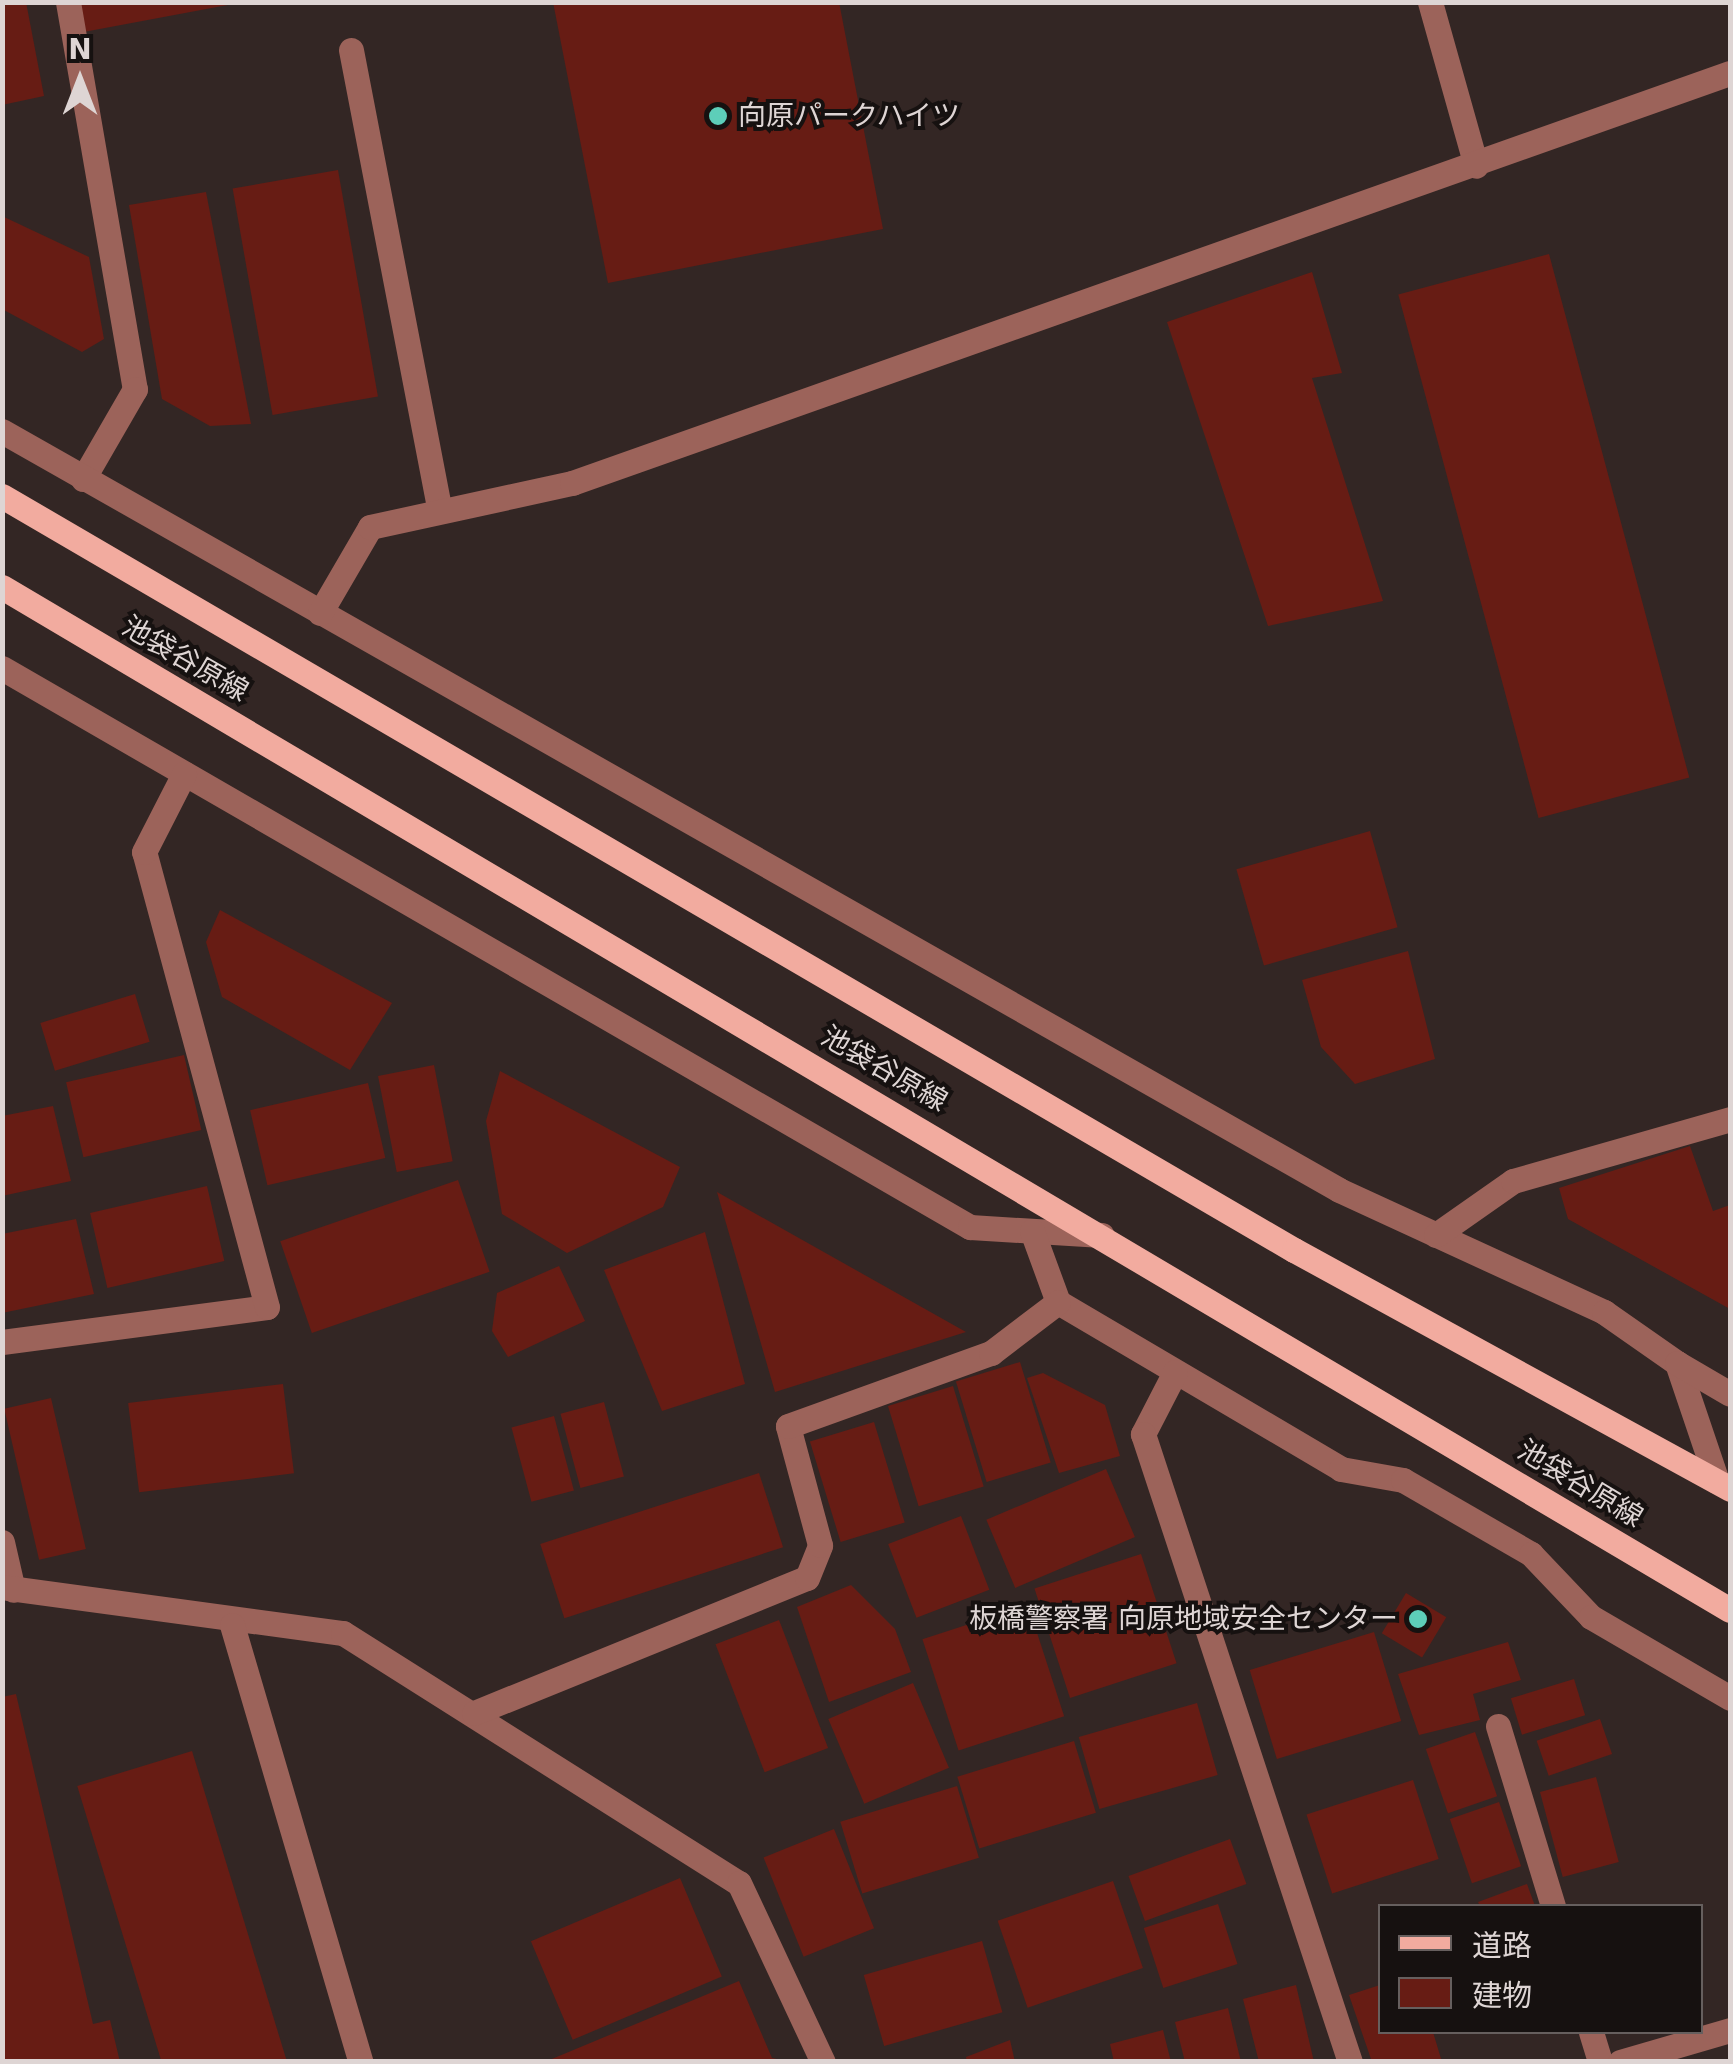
<!DOCTYPE html>
<html>
<head>
<meta charset="utf-8">
<style>
  body { margin:0 }
  #map { position:relative; width:1733px; height:2064px; overflow:hidden; background:#332624; font-family:"DejaVu Sans","Noto Sans JP",sans-serif }
  div>[style] { position:absolute }
  [style*='--x'] { left:calc(var(--x)*1px); top:calc(var(--y)*1px); width:calc(var(--w)*1px); rotate:calc(var(--a)*1deg) }
  .building>* { inset:0; background:#671c14; transform-origin:0 0 }
  .minor>* { height:25px; margin:-12.5px; padding:0 12.5px; transform-origin:12.5px; border-radius:12.5px; background:#9c635a }
  .major>* { height:25px; margin:-12.5px; padding:0 12.5px; transform-origin:12.5px; border-radius:12.5px; background:#f2ab9f }
  .dots>* { width:28px; height:28px; translate:-50% -50%; box-sizing:border-box; border:5px solid #161110; border-radius:50% }
  span { translate:-50% -50%; white-space:nowrap; text-align:center; line-height:1.15; -webkit-text-stroke:8px #161110; paint-order:stroke }
  .poi-label { font-size:28px; color:#ded5d4 }
  .left { translate:0 -50%; text-align:left }
  .right { translate:-100% -50%; text-align:right }
  .street-label { font-size:28px; color:#ded5d4 }
  .frame { position:absolute; inset:0; border:5px solid #ded5d4; pointer-events:none }
  .legend { position:absolute; left:1378px; top:1904px; width:325px; height:130px; box-sizing:border-box; background:#161110; border:2px solid #665f5e; margin:0; padding:12px 18px; list-style:none; font-size:30px; color:#ded5d4 }
  .legend li { display:flex; align-items:center; gap:20px; height:50px }
  .legend b { width:50px; border:2px solid #665f5e }
  .north { position:absolute; left:30px; top:30px; width:100px; height:100px; -webkit-text-stroke:8px #161110; paint-order:stroke; rotate:0deg; font-size:28px; font-weight:700; line-height:40px; text-align:center; color:#ded5d4 }
  .north::after { content:''; display:block; margin:auto; width:35px; height:45px; background:#ded5d4; clip-path:polygon(50% 0,100% 100%,50% 72%,0 100%) }
</style>
</head>
<body>
<div id="map">
  <div class="building">
    <div style="clip-path:polygon(2px 2px,26px 2px,44px 96px,2px 105px)"></div>
    <div style="clip-path:polygon(68px 2px,233px 2px,233px 4px,73px 34px)"></div>
    <div style="clip-path:polygon(553px 2px,839px 2px,883px 229px,608px 283px)"></div>
    <div style="left:338px;top:170px;width:230px;height:107px;rotate:80deg"></div>
    <div style="clip-path:polygon(206px 192px,251px 424px,210px 426px,162px 399px,129px 205px)"></div>
    <div style="clip-path:polygon(2px 216px,89px 257px,104px 339px,82px 352px,2px 309px)"></div>
    <div style="left:1549px;top:254px;width:542px;height:156px;rotate:75deg"></div>
    <div style="clip-path:polygon(1312px 272px,1342px 373px,1312px 378px,1383px 601px,1268px 626px,1167px 322px)"></div>
    <div style="left:1370px;top:831px;width:100px;height:139px;rotate:74deg"></div>
    <div style="clip-path:polygon(220px 910px,392px 1003px,350px 1070px,222px 997px,206px 942px)"></div>
    <div style="clip-path:polygon(1408px 951px,1435px 1059px,1355px 1084px,1321px 1047px,1302px 980px)"></div>
    <div style="left:135px;top:994px;width:50px;height:99px;rotate:73deg"></div>
    <div style="left:184px;top:1055px;width:77px;height:121px;rotate:77deg"></div>
    <div style="left:434px;top:1065px;width:98px;height:57px;rotate:79deg"></div>
    <div style="clip-path:polygon(500px 1071px,680px 1167px,663px 1207px,567px 1253px,502px 1214px,486px 1121px)"></div>
    <div style="left:368px;top:1083px;width:77px;height:121px;rotate:77deg"></div>
    <div style="clip-path:polygon(53px 1106px,71px 1181px,2px 1196px,2px 1116px)"></div>
    <div style="clip-path:polygon(1690px 1146px,1713px 1211px,1730px 1205px,1730px 1309px,1568px 1219px,1559px 1188px)"></div>
    <div style="left:458px;top:1180px;width:97px;height:188px;rotate:71deg"></div>
    <div style="left:207px;top:1186px;width:77px;height:120px;rotate:77deg"></div>
    <div style="clip-path:polygon(717px 1192px,966px 1332px,775px 1392px)"></div>
    <div style="clip-path:polygon(76px 1219px,94px 1294px,2px 1313px,2px 1234px)"></div>
    <div style="clip-path:polygon(705px 1232px,745px 1384px,662px 1411px,604px 1270px)"></div>
    <div style="clip-path:polygon(559px 1266px,585px 1321px,508px 1357px,492px 1331px,497px 1293px)"></div>
    <div style="left:1020px;top:1362px;width:105px;height:67px;rotate:73deg"></div>
    <div style="clip-path:polygon(1043px 1373px,1105px 1405px,1120px 1456px,1059px 1473px,1027px 1378px)"></div>
    <div style="left:283px;top:1384px;width:90px;height:156px;rotate:83deg"></div>
    <div style="left:953px;top:1386px;width:105px;height:68px;rotate:73deg"></div>
    <div style="left:51px;top:1398px;width:155px;height:48px;rotate:77deg"></div>
    <div style="left:604px;top:1402px;width:77px;height:45px;rotate:75deg"></div>
    <div style="left:554px;top:1416px;width:77px;height:44px;rotate:75deg"></div>
    <div style="left:874px;top:1422px;width:105px;height:67px;rotate:73deg"></div>
    <div style="left:1106px;top:1469px;width:74px;height:130px;rotate:67deg"></div>
    <div style="left:759px;top:1473px;width:78px;height:230px;rotate:72deg"></div>
    <div style="left:961px;top:1516px;width:79px;height:78px;rotate:69deg"></div>
    <div style="left:1141px;top:1554px;width:115px;height:112px;rotate:72deg"></div>
    <div style="clip-path:polygon(851px 1585px,895px 1629px,911px 1672px,829px 1702px,797px 1607px)"></div>
    <div style="left:1406px;top:1593px;width:47px;height:47px;rotate:31deg"></div>
    <div style="left:1028px;top:1605px;width:117px;height:111px;rotate:72deg"></div>
    <div style="left:779px;top:1620px;width:137px;height:68px;rotate:69deg"></div>
    <div style="left:1374px;top:1632px;width:93px;height:130px;rotate:73deg"></div>
    <div style="clip-path:polygon(1508px 1642px,1521px 1680px,1473px 1694px,1480px 1720px,1419px 1735px,1398px 1674px)"></div>
    <div style="left:1574px;top:1679px;width:38px;height:66px;rotate:73deg"></div>
    <div style="left:913px;top:1683px;width:92px;height:92px;rotate:67deg"></div>
    <div style="clip-path:polygon(16px 1694px,93px 2024px,110px 2020px,120px 2062px,2px 2062px,2px 1697px)"></div>
    <div style="left:1197px;top:1703px;width:75px;height:123px;rotate:74deg"></div>
    <div style="left:1600px;top:1719px;width:37px;height:67px;rotate:71deg"></div>
    <div style="left:1475px;top:1732px;width:68px;height:52px;rotate:71deg"></div>
    <div style="left:1074px;top:1741px;width:75px;height:122px;rotate:73deg"></div>
    <div style="left:192px;top:1751px;width:325px;height:120px;rotate:73deg"></div>
    <div style="left:1596px;top:1777px;width:88px;height:58px;rotate:75deg"></div>
    <div style="left:1413px;top:1780px;width:83px;height:112px;rotate:72deg"></div>
    <div style="left:957px;top:1786px;width:75px;height:122px;rotate:73deg"></div>
    <div style="left:1499px;top:1802px;width:68px;height:52px;rotate:71deg"></div>
    <div style="left:834px;top:1829px;width:107px;height:76px;rotate:68deg"></div>
    <div style="left:1230px;top:1839px;width:48px;height:108px;rotate:70deg"></div>
    <div style="left:680px;top:1878px;width:107px;height:162px;rotate:67deg"></div>
    <div style="left:1113px;top:1881px;width:92px;height:122px;rotate:71deg"></div>
    <div style="clip-path:polygon(1527px 1884px,1535px 1906px,1480px 1906px,1478px 1902px)"></div>
    <div style="left:1218px;top:1904px;width:63px;height:78px;rotate:72deg"></div>
    <div style="left:982px;top:1941px;width:74px;height:123px;rotate:74deg"></div>
    <div style="clip-path:polygon(739px 1981px,772px 2058px,786px 2061px,547px 2061px)"></div>
    <div style="clip-path:polygon(1296px 1985px,1314px 2062px,1259px 2062px,1243px 1999px)"></div>
    <div style="clip-path:polygon(1380px 1985px,1380px 2032px,1433px 2032px,1442px 2062px,1372px 2062px,1349px 1995px)"></div>
    <div style="clip-path:polygon(1228px 2008px,1241px 2062px,1185px 2062px,1175px 2022px)"></div>
    <div style="clip-path:polygon(1163px 2030px,1171px 2062px,1114px 2062px,1110px 2044px)"></div>
    <div style="clip-path:polygon(1010px 2040px,1015px 2062px,967px 2062px,966px 2057px)"></div>
  </div>
  <div class="minor">
    <div style="--x:68;--y:2;--w:393;--a:80.2"></div>
    <div style="--x:135;--y:389;--w:104;--a:120"></div>
    <div style="--x:1430;--y:2;--w:170;--a:74.3"></div>
    <div style="--x:351;--y:50;--w:463;--a:79.1"></div>
    <div style="--x:2;--y:431;--w:1537;--a:29.58"></div>
    <div style="--x:1339;--y:1190;--w:292;--a:24.7"></div>
    <div style="--x:1604;--y:1312;--w:89;--a:34.9"></div>
    <div style="--x:1677;--y:1363;--w:125;--a:71.3"></div>
    <div style="--x:320;--y:613;--w:99;--a:-59.8"></div>
    <div style="--x:370;--y:527;--w:207;--a:-12.3"></div>
    <div style="--x:572;--y:483;--w:1228;--a:-19.5"></div>
    <div style="--x:2;--y:668;--w:1118;--a:30.01"></div>
    <div style="--x:970;--y:1227;--w:132;--a:3.5"></div>
    <div style="--x:1032;--y:1231;--w:76;--a:69.9"></div>
    <div style="--x:1058;--y:1302;--w:329;--a:30.5"></div>
    <div style="--x:1341;--y:1469;--w:63;--a:10.1"></div>
    <div style="--x:1403;--y:1480;--w:148;--a:30"></div>
    <div style="--x:1531;--y:1554;--w:87;--a:46.4"></div>
    <div style="--x:1591;--y:1617;--w:161;--a:30.2"></div>
    <div style="--x:1436;--y:1235;--w:94;--a:-35"></div>
    <div style="--x:1513;--y:1181;--w:226;--a:-15.9"></div>
    <div style="--x:2;--y:1342;--w:267;--a:-7.5"></div>
    <div style="--x:267;--y:1307;--w:471;--a:-105.1"></div>
    <div style="--x:144;--y:852;--w:88;--a:-62.9"></div>
    <div style="--x:1677;--y:1363;--w:61;--a:30.3"></div>
    <div style="--x:1175;--y:1372;--w:70;--a:117.3"></div>
    <div style="--x:1143;--y:1434;--w:661;--a:71.76"></div>
    <div style="--x:2;--y:1542;--w:49;--a:77.1"></div>
    <div style="--x:2;--y:1587;--w:344;--a:7.7"></div>
    <div style="--x:343;--y:1633;--w:468;--a:32.3"></div>
    <div style="--x:739;--y:1883;--w:198;--a:64.9"></div>
    <div style="--x:232;--y:1625;--w:456;--a:73.6"></div>
    <div style="--x:474;--y:1713;--w:359;--a:-22.1"></div>
    <div style="--x:807;--y:1578;--w:35;--a:-68"></div>
    <div style="--x:820;--y:1545;--w:123;--a:-105.1"></div>
    <div style="--x:788;--y:1426;--w:216;--a:-19.8"></div>
    <div style="--x:991;--y:1353;--w:84;--a:-37.3"></div>
    <div style="--x:1498;--y:1726;--w:188;--a:73"></div>
    <div style="--x:1591;--y:2032;--w:31;--a:73"></div>
    <div style="--x:1620;--y:2062;--w:115;--a:-16.2"></div>
  </div>
  <div class="major">
    <div style="--x:2;--y:496;--w:1496;--a:30.27"></div>
    <div style="--x:1294;--y:1250;--w:497;--a:28.7"></div>
    <div style="--x:2;--y:587;--w:2008;--a:30.63"></div>
  </div>
  <div class="dots">
    <div style="left:718px;top:116px;background:#5dceb9"></div>
    <div style="left:1418px;top:1619px;background:#5dceb9"></div>
  </div>
  <div class="poi-label">
    <span class="left" style="left:738px;top:116px">向原パークハイツ</span>
    <span class="right" style="left:1398px;top:1619px">板橋警察署 向原地域安全センター</span>
  </div>
  <div class="street-label">
    <span style="left:185px;top:659px;rotate:30deg">池袋谷原線</span>
    <span style="left:884px;top:1069px;rotate:30deg">池袋谷原線</span>
    <span style="left:1580px;top:1484px;rotate:31deg">池袋谷原線</span>
  </div>
  <div class="frame"></div>
  <ul class="legend">
  <li><b style="height:12px;background:#f2ab9f"></b>道路</li>
  <li><b style="height:28px;background:#671c14"></b>建物</li>
  </ul>
  <div class="north">N</div>
</div>
</body>
</html>
